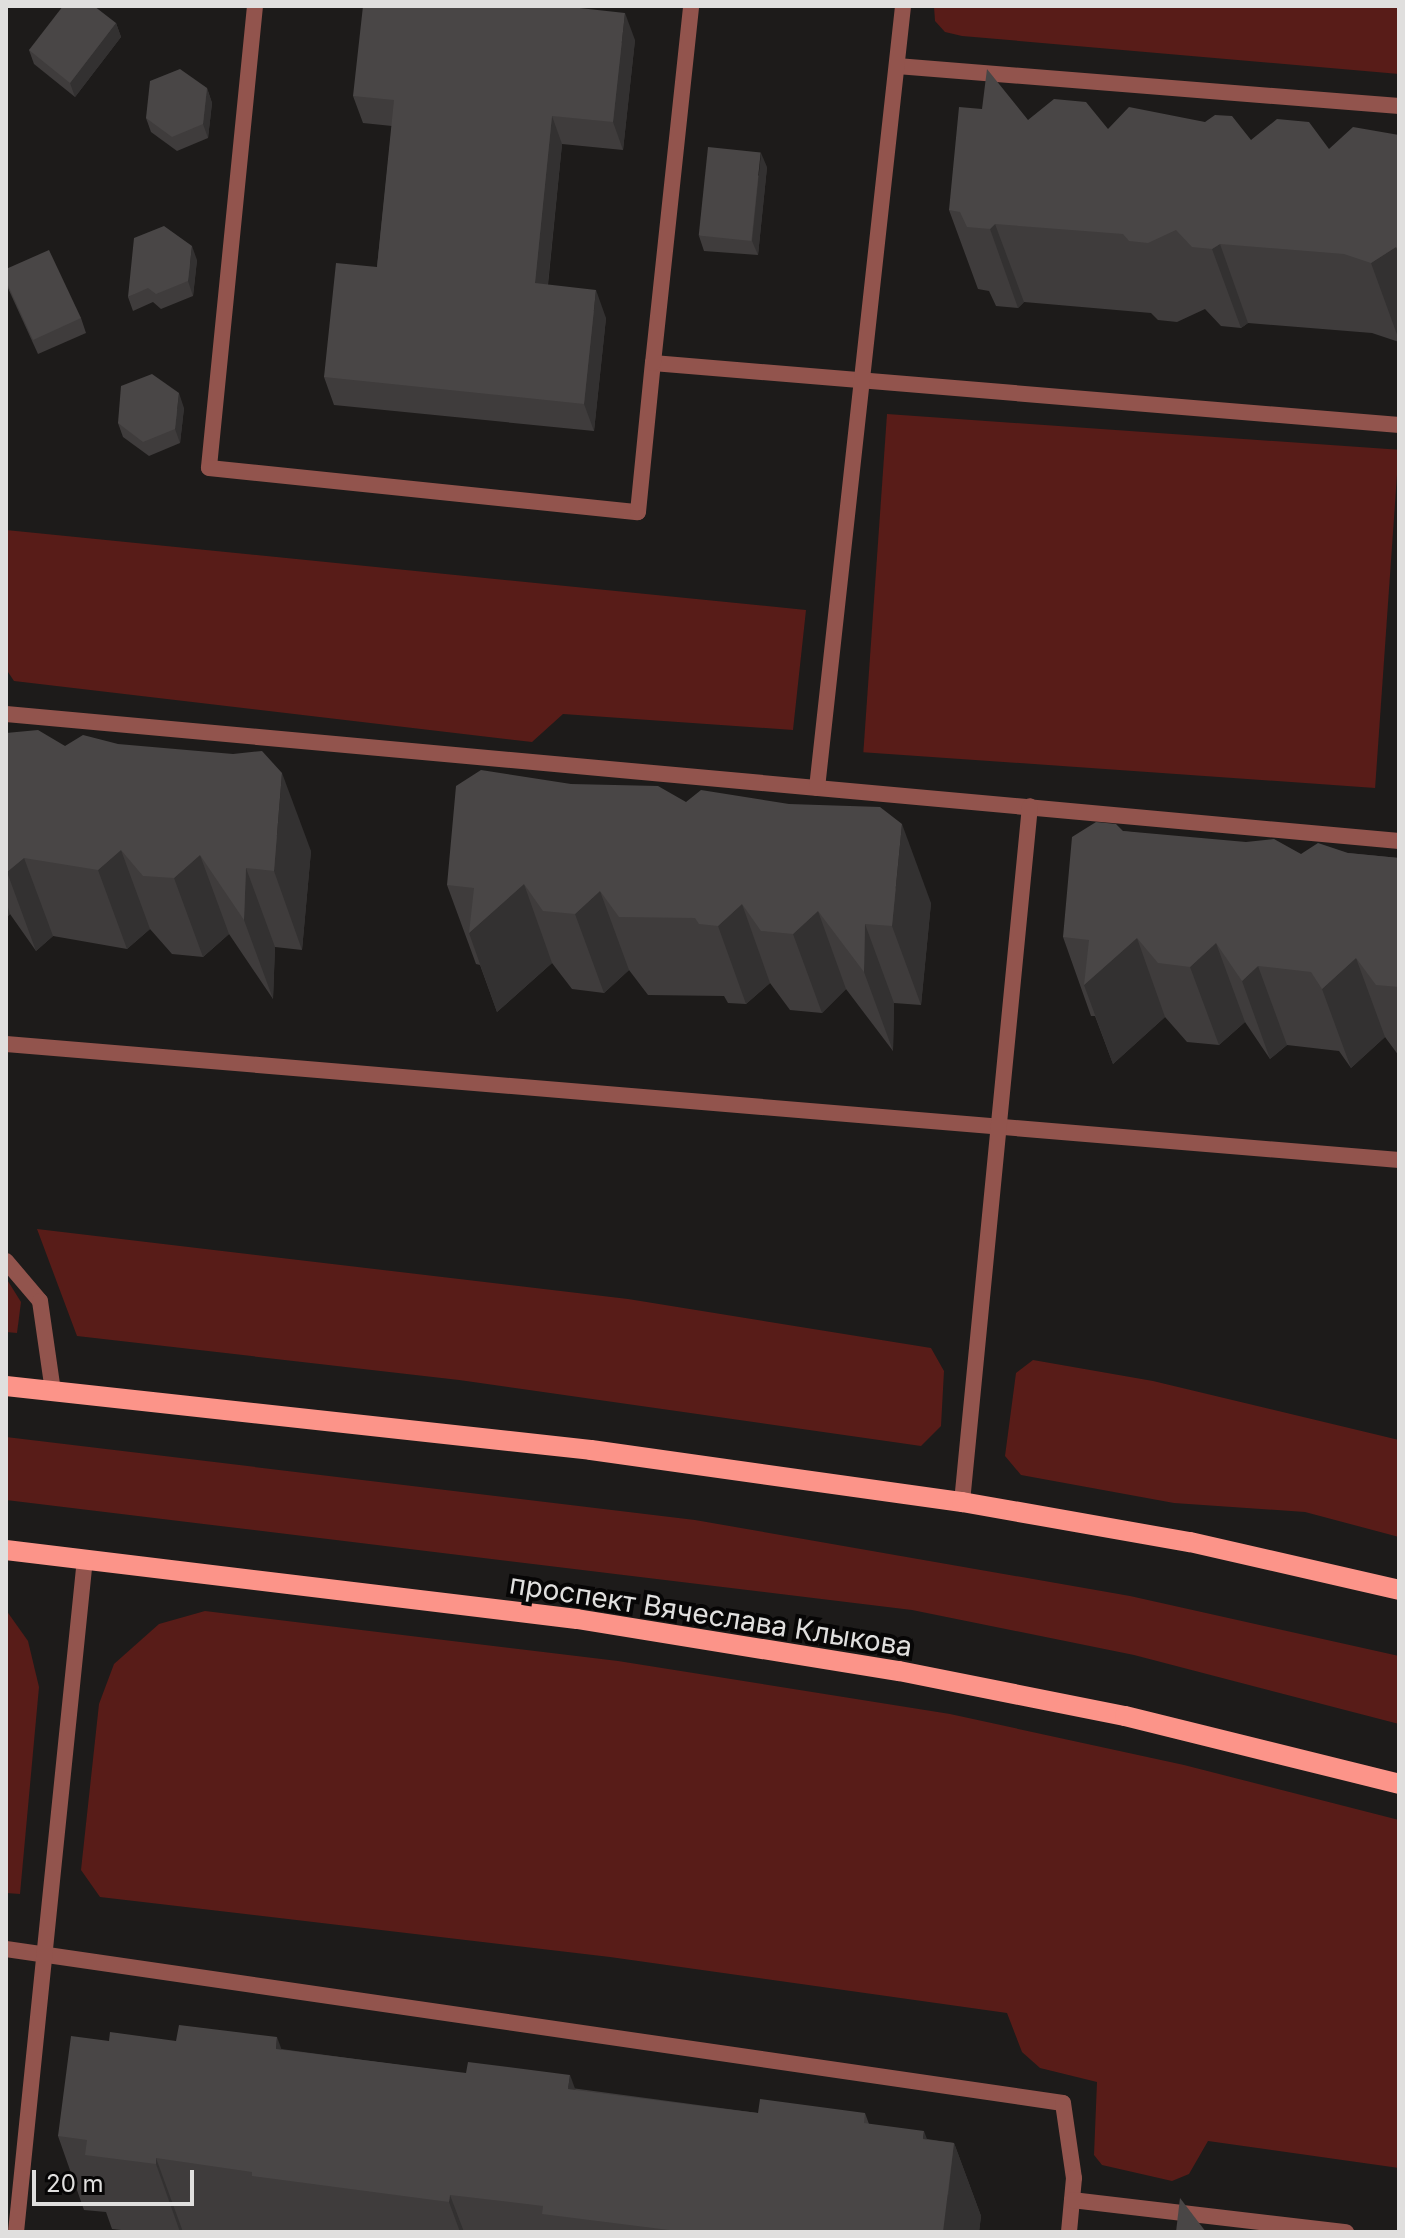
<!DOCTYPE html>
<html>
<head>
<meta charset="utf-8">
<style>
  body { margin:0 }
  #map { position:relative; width:1405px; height:2238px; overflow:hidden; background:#1d1b1a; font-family:Inter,sans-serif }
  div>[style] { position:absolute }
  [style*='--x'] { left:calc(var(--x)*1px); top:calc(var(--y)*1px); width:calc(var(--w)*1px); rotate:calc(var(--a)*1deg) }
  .green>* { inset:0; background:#581c18; transform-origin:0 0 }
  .service>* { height:16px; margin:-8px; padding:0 8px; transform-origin:8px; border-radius:8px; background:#92544d }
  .primary>* { height:20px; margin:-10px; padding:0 10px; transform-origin:10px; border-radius:10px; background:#fc9489 }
  .wall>* { inset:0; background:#3f3c3c }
  .shaded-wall>* { inset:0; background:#333131 }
  .building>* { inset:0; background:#494646; transform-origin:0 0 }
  span { translate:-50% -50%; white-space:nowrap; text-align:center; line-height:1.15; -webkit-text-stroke:8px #070606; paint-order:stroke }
  .street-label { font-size:28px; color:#e0dfde }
  .frame { position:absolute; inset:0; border:8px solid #e0dfde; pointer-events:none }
  .scale { position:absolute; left:32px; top:2170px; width:162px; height:36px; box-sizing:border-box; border:4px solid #e0dfde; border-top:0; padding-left:10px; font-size:24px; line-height:28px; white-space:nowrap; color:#e0dfde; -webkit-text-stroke:6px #070606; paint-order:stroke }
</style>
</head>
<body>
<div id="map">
  <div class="green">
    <div style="clip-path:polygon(934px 6px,1399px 6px,1399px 74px,962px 36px,945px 32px,935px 21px)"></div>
    <div style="left:887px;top:414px;width:513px;height:339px;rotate:4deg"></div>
    <div style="clip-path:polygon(6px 530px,806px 610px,793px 730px,563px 714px,532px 742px,14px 681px,6px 669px)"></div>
    <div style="clip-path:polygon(37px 1229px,628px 1299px,931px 1348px,944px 1371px,941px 1426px,921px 1446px,459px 1380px,77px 1336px)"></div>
    <div style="clip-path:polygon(6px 1278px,21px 1302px,17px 1333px,6px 1332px)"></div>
    <div style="clip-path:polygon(1033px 1360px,1153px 1381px,1399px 1440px,1399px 1537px,1305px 1512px,1174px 1503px,1021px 1475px,1005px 1456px,1016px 1373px)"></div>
    <div style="clip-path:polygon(6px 1437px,695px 1520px,1130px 1596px,1399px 1656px,1399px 1724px,1134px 1655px,912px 1610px,6px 1500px)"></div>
    <div style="clip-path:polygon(6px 1610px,28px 1641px,39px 1687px,20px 1894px,6px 1893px)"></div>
    <div style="clip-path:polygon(205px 1611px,618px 1661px,950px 1714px,1184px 1765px,1399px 1820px,1399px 2168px,1208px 2141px,1189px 2174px,1172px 2181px,1102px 2165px,1094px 2155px,1097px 2082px,1040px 2068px,1022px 2052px,1007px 2013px,610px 1957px,100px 1897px,81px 1870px,99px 1704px,114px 1664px,159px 1624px)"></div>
  </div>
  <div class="service">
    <div style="--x:255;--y:6;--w:464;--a:95.7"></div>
    <div style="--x:209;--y:468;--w:431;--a:5.9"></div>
    <div style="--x:638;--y:512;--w:150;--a:-84.3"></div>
    <div style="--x:653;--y:363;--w:749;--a:4.75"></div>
    <div style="--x:897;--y:66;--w:504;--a:4.56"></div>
    <div style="--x:653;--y:363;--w:359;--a:-83.9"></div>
    <div style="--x:6;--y:714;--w:1399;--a:5.21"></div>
    <div style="--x:817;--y:788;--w:787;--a:-83.72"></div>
    <div style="--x:6;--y:1044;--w:1398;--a:4.76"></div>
    <div style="--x:6;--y:1261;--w:52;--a:49.6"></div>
    <div style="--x:40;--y:1301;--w:91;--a:81.8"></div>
    <div style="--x:962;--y:1502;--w:699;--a:-84.42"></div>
    <div style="--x:6;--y:1949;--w:1068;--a:8.29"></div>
    <div style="--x:1063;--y:2103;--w:76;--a:81.7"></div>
    <div style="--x:1074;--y:2178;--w:54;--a:95.3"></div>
    <div style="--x:1072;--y:2200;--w:276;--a:6.7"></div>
    <div style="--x:16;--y:2232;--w:677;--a:-84.15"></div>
  </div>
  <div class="primary">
    <div style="--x:6;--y:1386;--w:588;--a:6.24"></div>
    <div style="--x:591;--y:1450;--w:375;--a:8"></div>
    <div style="--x:962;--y:1502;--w:231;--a:10"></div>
    <div style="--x:1190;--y:1542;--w:214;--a:12.9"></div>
    <div style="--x:6;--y:1550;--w:575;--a:6.89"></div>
    <div style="--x:577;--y:1619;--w:326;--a:9.2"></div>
    <div style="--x:899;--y:1671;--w:230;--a:11.3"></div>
    <div style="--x:1125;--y:1716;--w:282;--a:13.9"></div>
  </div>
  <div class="wall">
    <div style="clip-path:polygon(116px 23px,121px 37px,75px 97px,34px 64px,29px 50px)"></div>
    <div style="clip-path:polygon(635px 40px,623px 150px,562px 144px,548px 285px,606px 318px,594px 431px,334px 405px,324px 377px,377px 267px,392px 126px,363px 123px,353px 96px)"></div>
    <div style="clip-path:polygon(207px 88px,212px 103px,208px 138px,177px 151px,151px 132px,146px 118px)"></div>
    <div style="clip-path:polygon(1028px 120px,1108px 129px,1251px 140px,1329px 149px,1399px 135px,1399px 342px,1372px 333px,1248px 323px,1241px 328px,1221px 326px,1205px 309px,1177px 322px,1158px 320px,1151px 313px,1024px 302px,1018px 308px,996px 306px,989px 291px,978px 289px,949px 210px)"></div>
    <div style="clip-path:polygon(767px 167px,758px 255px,704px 251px,699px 236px)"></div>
    <div style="clip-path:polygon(197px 260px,193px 296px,161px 309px,153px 302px,133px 311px,128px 297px)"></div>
    <div style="clip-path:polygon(6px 269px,81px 318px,86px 333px,38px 354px,7px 286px)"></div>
    <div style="clip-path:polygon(184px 408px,180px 443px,149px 456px,123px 437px,118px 423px)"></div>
    <div style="clip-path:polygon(6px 733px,65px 746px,311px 851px,302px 950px,275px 947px,273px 999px,229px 934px,203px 957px,172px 954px,150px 929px,127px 949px,53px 936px,36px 951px,10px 914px,6px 918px)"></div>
    <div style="clip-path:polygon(686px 802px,931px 903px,921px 1005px,894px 1003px,893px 1051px,846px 989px,822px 1013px,790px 1010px,770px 983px,746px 1004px,728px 1003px,724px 996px,648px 995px,629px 970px,604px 993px,572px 989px,552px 963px,497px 1012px,480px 965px,476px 964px,447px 885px)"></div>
    <div style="clip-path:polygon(1123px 831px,1301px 854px,1348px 853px,1399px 858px,1399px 1056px,1385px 1037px,1351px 1068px,1339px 1051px,1287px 1045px,1270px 1059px,1245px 1022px,1219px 1045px,1187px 1042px,1165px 1017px,1113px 1064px,1095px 1016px,1091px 1016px,1063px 937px)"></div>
    <div style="clip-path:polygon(109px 2041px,176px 2041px,281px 2049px,758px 2113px,865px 2113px,869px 2124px,927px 2139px,954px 2143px,981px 2216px,979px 2232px,139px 2232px,112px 2229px,106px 2212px,84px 2210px,58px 2136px)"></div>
  </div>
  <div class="shaded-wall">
    <div style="clip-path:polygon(625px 13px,635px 40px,623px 150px,613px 122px)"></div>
    <div style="clip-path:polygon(116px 23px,121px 37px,75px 97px,70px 83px)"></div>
    <div style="clip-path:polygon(207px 88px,212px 103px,208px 138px,203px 124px)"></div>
    <div style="clip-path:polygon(552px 116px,562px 144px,545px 311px,535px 283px)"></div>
    <div style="clip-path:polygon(761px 153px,767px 167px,758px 255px,752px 241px)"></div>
    <div style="clip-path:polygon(995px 224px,1024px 302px,1018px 308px,990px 229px)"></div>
    <div style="clip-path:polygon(1220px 244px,1248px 323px,1241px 328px,1212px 249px)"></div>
    <div style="clip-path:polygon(192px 246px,197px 260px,193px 296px,188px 281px)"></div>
    <div style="clip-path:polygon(1396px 247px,1399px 255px,1399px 340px,1371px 263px)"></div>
    <div style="clip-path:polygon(596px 290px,606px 318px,594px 431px,584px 404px)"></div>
    <div style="clip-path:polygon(179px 393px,184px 408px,180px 443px,175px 429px)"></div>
    <div style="clip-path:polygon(282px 773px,311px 851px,302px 950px,274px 871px)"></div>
    <div style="clip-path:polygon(902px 824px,931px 903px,921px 1005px,892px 926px)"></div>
    <div style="clip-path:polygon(121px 850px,150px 929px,127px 949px,98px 870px)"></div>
    <div style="clip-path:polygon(200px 855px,229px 934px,203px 957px,174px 878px)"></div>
    <div style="clip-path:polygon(24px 858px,53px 936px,36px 951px,7px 872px)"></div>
    <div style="clip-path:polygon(246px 868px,275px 947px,273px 999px,244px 920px)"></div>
    <div style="clip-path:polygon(524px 884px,552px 963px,497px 1012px,469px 933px)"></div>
    <div style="clip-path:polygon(600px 891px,629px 970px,604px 993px,575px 914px)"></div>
    <div style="clip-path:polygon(6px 901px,10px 914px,6px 918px)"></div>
    <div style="clip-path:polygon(742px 904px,770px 983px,746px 1004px,718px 926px)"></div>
    <div style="clip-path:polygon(818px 911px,846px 989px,822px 1013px,793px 934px)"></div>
    <div style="clip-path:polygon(865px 924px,894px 1003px,893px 1051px,864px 972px)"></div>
    <div style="clip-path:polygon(1137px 938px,1165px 1017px,1113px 1064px,1084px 985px)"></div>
    <div style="clip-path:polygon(1216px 943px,1245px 1022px,1219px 1045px,1190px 967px)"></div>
    <div style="clip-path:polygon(1356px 958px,1385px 1037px,1351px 1068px,1322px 989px)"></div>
    <div style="clip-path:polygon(1258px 966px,1287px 1045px,1270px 1059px,1242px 981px)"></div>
    <div style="clip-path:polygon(277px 2037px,304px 2111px,276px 2049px)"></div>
    <div style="clip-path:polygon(570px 2075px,597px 2148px,568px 2089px)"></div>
    <div style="clip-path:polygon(924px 2131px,948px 2196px,954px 2143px,981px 2216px,979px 2232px,943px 2232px,923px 2139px)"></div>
    <div style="clip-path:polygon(156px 2158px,183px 2232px,180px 2232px,156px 2164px)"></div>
    <div style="clip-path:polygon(450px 2195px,464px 2232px,460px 2232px,449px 2202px)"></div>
  </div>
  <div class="building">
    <div style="clip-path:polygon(63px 6px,94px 6px,116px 23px,70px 83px,29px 50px)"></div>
    <div style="clip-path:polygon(363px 6px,561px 6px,625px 13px,613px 122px,552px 116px,535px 283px,596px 290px,584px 404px,324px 377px,336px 263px,377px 267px,394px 100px,353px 96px)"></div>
    <div style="clip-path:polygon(180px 69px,207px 88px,203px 124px,172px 137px,146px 118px,150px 81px)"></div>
    <div style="clip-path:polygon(987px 69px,1028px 120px,1054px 99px,1086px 102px,1108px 129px,1129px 107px,1205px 122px,1215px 115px,1232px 116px,1251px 140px,1277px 119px,1309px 122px,1329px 149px,1353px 127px,1399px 135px,1399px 250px,1396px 247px,1371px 263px,1344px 254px,1220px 244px,1212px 249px,1192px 247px,1176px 230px,1148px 243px,1129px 241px,1123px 234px,995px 224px,990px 229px,967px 227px,960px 212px,949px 210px,959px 107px,982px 109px)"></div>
    <div style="left:708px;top:147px;width:53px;height:89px;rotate:6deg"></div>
    <div style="clip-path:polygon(164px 226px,192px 246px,188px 281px,156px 294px,148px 288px,128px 297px,134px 238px)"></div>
    <div style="clip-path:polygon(49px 250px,81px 318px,33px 340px,6px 281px,6px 269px)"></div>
    <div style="clip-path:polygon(152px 374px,179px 393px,175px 429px,143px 442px,118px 423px,121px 386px)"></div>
    <div style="clip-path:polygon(38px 730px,65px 746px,83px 735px,118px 744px,233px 754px,262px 751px,282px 773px,274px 871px,246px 868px,244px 920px,200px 855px,174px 878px,143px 876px,121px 850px,98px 870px,24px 858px,7px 872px,6px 870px,6px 733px)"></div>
    <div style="clip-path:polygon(481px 770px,571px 784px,658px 786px,686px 802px,701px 790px,789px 804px,880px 807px,902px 824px,892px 926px,865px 924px,864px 972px,818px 911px,793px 934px,761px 931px,742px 904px,718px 926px,699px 924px,695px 918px,619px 917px,600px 891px,575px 914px,543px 911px,524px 884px,469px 933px,474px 888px,447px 885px,456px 786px)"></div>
    <div style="clip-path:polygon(1096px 822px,1116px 824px,1123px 831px,1246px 842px,1274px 839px,1301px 854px,1318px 843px,1348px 853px,1399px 858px,1399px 987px,1376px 985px,1356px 958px,1322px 989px,1311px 972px,1258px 966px,1242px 981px,1216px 943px,1190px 967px,1158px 963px,1137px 938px,1084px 985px,1089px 940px,1063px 937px,1072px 837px)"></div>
    <div style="clip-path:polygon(179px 2025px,277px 2037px,276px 2049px,466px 2073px,468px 2062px,570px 2075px,568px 2089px,693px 2105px,758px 2113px,760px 2099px,865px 2113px,864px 2123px,924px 2131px,923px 2139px,954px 2143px,943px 2232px,685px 2232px,542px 2214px,543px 2206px,450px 2195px,449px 2202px,252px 2176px,252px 2172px,156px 2158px,156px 2164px,85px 2155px,87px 2140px,58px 2136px,71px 2036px,109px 2041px,110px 2032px,176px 2041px)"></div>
    <div style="clip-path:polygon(1180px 2198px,1206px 2232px,1176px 2232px)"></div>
  </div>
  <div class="street-label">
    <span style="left:711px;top:1615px;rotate:9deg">проспект Вячеслава Клыкова</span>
  </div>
  <div class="frame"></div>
  <div class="scale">20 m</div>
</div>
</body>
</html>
